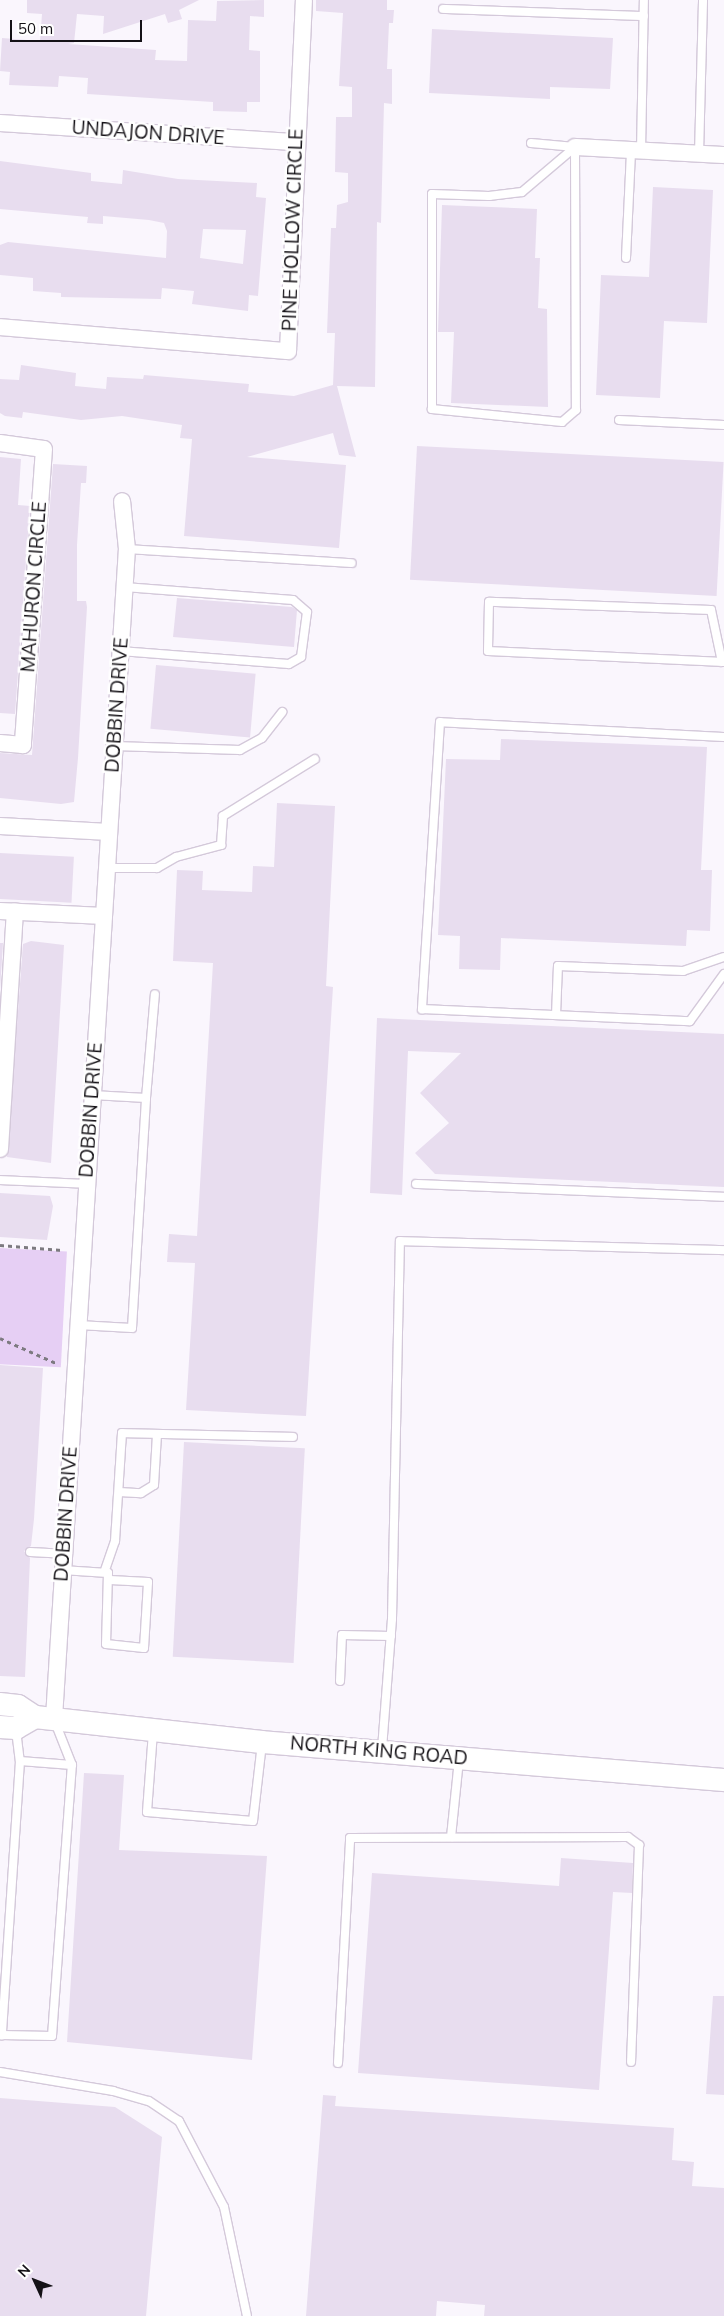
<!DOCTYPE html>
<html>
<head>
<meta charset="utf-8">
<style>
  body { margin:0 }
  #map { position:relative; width:724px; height:2316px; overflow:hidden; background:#faf6fd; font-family:Mulish,sans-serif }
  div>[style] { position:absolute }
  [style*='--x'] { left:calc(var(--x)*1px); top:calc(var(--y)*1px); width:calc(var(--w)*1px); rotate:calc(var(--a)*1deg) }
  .green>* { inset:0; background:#e6cff4; transform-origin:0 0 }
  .building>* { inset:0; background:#e8ddef; transform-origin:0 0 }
  .path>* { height:3px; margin-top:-1.5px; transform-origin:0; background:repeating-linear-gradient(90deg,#7d7a80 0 4px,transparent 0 8px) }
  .roads { filter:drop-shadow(1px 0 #d4c9da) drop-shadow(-1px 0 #d4c9da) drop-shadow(0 1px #d4c9da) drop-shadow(0 -1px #d4c9da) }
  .service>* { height:8px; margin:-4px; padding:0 4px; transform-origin:4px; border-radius:4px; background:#fff }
  .minor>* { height:16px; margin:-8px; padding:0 8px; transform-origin:8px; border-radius:8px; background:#fff }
  .secondary>* { height:22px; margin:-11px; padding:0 11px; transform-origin:11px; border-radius:11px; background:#fff }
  span { translate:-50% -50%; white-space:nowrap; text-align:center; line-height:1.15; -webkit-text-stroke:5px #fff; paint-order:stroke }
  .street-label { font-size:19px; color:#141116 }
  .north { position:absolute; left:10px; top:2256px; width:50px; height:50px; -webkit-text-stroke:4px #fff; paint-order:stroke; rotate:313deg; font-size:14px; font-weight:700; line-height:20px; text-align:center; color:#141116 }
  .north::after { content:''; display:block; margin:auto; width:18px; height:22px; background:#141116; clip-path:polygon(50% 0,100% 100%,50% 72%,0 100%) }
  .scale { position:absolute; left:10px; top:20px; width:132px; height:22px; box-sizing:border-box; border:2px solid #141116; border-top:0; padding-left:6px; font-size:15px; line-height:18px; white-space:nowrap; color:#141116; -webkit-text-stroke:4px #fff; paint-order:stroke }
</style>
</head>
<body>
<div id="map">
  <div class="green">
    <div style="left:0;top:1248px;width:67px;height:116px;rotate:3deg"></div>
  </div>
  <div class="building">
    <div style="clip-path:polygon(27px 0,199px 0,179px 10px,182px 19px,168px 23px,165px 14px,103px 34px,104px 16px,77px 14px,74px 43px,68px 44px,156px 50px,155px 60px,187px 61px,188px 20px,216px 21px,217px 1px,264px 0,264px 17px,250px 16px,249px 50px,260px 51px,260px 102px,247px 102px,247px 112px,213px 111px,213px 102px,87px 94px,88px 78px,59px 76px,58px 87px,9px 85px,10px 72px,0 71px,2px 38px,40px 41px,42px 14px,27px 13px)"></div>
    <div style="clip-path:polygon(316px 0,387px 0,387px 10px,394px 10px,393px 23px,389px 23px,387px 69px,392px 69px,392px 104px,384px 103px,381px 223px,377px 222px,375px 387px,337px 386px,356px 457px,339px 455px,333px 433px,247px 457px,346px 465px,339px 548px,184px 536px,192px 439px,180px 438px,182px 425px,122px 416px,81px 420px,23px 412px,22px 418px,5px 416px,0 413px,0 379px,19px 380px,21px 365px,76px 373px,75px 386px,106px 389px,107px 377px,143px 379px,144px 375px,249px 384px,248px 392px,294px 396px,333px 385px,335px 333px,327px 333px,331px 228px,336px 228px,337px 205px,348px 202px,348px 173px,335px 172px,336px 117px,352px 117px,352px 87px,339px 86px,343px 13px,316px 11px)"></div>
    <div style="clip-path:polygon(432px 29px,613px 38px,610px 89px,550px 87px,550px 99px,429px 93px)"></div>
    <div style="clip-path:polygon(evenodd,0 161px,91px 173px,91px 181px,122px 184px,123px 170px,178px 179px,257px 183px,256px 197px,266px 198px,258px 296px,249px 295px,248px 311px,192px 304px,194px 291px,162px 288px,161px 299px,61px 297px,61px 293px,33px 291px,33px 278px,0 275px,0 245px,8px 242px,166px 258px,167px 231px,164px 223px,149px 220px,103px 216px,103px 224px,87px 223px,88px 217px,0 209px,0 161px,203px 229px,246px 230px,243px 264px,200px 258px,203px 229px)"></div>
    <div style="clip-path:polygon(653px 187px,713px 190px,707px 323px,664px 321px,660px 398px,596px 395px,601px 275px,649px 277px)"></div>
    <div style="clip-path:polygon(442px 205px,537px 209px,535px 258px,540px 258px,538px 308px,547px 309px,548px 407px,451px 403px,454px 332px,438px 332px)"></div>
    <div style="left:417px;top:446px;width:307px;height:134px;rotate:3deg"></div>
    <div style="clip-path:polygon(0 457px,21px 459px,18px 505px,30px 506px,15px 714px,0 713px)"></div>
    <div style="clip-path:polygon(53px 464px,87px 466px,86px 483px,81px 483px,77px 545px,77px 601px,86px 601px,87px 607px,78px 758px,74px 802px,61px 804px,0 798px,0 753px,32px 755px)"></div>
    <div style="clip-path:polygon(177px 598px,292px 607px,297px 610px,294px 647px,173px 637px)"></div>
    <div style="left:156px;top:665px;width:100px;height:64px;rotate:5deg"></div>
    <div style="clip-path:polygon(501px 739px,707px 747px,701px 870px,712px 870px,710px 931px,687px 930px,686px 946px,501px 938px,500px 970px,459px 969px,460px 936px,438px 935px,446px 759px,500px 760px)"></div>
    <div style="clip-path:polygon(277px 803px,335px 806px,326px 986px,333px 987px,306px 1416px,186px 1410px,195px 1263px,167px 1262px,169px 1234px,197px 1236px,213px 963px,173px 961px,177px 870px,203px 871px,202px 890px,252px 892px,253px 866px,274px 867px)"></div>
    <div style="left:0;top:853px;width:74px;height:46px;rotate:3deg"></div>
    <div style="clip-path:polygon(31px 941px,64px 945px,51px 1163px,7px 1157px,23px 944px)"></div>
    <div style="clip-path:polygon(0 943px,3px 943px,0 990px)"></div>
    <div style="clip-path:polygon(377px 1018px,724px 1034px,724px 1187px,435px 1174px,415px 1153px,449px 1123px,420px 1093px,461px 1053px,408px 1051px,402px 1195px,370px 1193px)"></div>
    <div style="clip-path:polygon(0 1193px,50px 1196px,53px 1206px,47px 1240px,0 1237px)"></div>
    <div style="clip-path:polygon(0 1365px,43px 1368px,34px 1519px,31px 1546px,24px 1551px,30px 1558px,25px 1677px,0 1676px)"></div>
    <div style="left:184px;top:1442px;width:121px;height:215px;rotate:3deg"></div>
    <div style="clip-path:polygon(84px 1773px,124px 1775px,119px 1850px,267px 1856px,252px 2060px,67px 2042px)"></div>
    <div style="clip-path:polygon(561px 1858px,633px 1863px,632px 1893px,613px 1892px,599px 2090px,358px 2073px,372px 1873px,559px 1886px)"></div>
    <div style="clip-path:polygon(713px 1996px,724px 1996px,724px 2095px,706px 2094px)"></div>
    <div style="clip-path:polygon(323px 2095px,336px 2096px,335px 2106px,674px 2128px,672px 2160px,694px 2162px,692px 2186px,724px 2188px,724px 2316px,484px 2316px,485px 2305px,437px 2301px,436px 2316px,306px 2316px)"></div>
    <div style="clip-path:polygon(0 2098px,115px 2107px,162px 2137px,146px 2316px,0 2316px)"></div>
  </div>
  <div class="path">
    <div style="--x:0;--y:1245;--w:62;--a:4.6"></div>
    <div style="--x:0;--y:1338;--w:61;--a:24.1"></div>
  </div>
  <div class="roads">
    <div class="service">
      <div style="--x:443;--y:9;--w:201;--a:2"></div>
      <div style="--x:531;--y:143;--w:44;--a:5.2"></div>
      <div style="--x:575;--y:147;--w:263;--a:89.8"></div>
      <div style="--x:576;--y:410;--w:18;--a:139"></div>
      <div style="--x:562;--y:422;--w:131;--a:-174.3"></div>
      <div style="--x:432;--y:409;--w:215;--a:-90"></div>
      <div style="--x:432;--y:194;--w:57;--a:2"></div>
      <div style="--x:489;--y:196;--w:33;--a:-7"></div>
      <div style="--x:522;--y:192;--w:70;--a:-40.3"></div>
      <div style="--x:641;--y:151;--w:151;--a:-88.9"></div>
      <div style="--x:699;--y:154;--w:154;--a:-88.5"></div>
      <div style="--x:626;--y:258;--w:108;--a:-87.3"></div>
      <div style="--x:619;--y:420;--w:105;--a:2.7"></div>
      <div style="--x:127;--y:549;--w:225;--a:3.6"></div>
      <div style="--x:120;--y:651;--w:169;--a:4.4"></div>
      <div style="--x:289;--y:664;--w:14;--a:-30"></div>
      <div style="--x:301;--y:657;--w:45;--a:-82.4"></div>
      <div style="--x:307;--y:612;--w:18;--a:-139"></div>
      <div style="--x:293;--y:600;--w:169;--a:-175.6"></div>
      <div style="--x:722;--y:662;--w:53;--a:-101.9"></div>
      <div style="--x:711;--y:610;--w:222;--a:-177.9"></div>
      <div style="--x:489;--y:602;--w:49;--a:91.2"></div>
      <div style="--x:488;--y:651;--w:236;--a:2.7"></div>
      <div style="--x:724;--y:737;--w:284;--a:-177"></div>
      <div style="--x:440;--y:722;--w:288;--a:93.6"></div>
      <div style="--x:422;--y:1009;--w:268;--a:2.6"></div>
      <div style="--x:690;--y:1021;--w:58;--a:-54.1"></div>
      <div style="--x:114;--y:746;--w:126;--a:1.8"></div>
      <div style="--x:240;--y:750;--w:25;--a:-29"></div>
      <div style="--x:262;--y:738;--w:33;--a:-52"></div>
      <div style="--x:107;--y:868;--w:50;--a:0"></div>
      <div style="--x:157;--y:868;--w:22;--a:-30"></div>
      <div style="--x:176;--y:857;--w:47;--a:-14.9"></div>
      <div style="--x:221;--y:845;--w:29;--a:-86"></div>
      <div style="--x:223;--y:816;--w:108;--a:-31.8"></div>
      <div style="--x:556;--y:1015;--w:49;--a:-87.7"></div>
      <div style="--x:558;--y:966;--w:125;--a:2.3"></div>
      <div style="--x:683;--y:971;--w:43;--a:-18.9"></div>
      <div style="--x:146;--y:1098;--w:104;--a:-85.1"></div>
      <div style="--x:0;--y:1180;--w:87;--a:2.6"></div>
      <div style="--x:416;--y:1184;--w:308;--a:2.4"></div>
      <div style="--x:78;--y:1325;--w:54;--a:3.2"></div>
      <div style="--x:132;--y:1328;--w:230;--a:-86.5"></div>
      <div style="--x:146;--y:1098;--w:54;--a:-176.8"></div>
      <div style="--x:119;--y:1492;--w:22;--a:3"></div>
      <div style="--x:141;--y:1493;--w:15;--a:-32"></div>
      <div style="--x:154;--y:1485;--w:51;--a:-86.6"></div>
      <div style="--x:30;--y:1552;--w:33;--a:3"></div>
      <div style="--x:62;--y:1570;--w:46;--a:3.7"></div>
      <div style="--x:108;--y:1573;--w:71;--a:91.6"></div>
      <div style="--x:106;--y:1644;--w:38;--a:6"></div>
      <div style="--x:144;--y:1648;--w:66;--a:-86.5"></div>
      <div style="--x:148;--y:1582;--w:38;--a:-177"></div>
      <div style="--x:105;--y:1570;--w:31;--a:-71"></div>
      <div style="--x:115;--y:1541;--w:108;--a:-86.3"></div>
      <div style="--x:122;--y:1433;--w:171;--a:1.3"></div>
      <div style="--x:340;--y:1681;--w:46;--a:-87.5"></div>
      <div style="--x:342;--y:1635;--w:49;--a:1.2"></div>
      <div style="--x:16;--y:1730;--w:31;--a:83"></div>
      <div style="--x:20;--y:1761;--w:275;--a:93.8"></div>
      <div style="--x:2;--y:2035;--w:50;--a:1.1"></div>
      <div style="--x:52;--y:2036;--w:272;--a:-85.8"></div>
      <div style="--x:72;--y:1765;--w:46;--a:-111.6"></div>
      <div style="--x:153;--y:1732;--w:80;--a:94.3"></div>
      <div style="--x:147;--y:1812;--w:106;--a:4.9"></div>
      <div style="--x:253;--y:1821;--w:79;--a:-83.4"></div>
      <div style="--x:382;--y:1749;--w:130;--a:-85.6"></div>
      <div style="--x:392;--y:1619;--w:378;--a:-88.8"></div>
      <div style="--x:400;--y:1241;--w:324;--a:1.6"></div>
      <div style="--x:20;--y:1761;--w:52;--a:4.4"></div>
      <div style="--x:451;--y:1837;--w:77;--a:-84.1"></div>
      <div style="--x:338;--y:2063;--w:225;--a:-86.9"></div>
      <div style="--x:350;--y:1838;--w:278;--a:-0.2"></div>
      <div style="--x:628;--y:1837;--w:14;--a:36"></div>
      <div style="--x:639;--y:1845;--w:217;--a:92.1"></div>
      <div style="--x:0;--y:2072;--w:115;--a:9.5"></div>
      <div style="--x:113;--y:2091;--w:37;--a:16"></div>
      <div style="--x:149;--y:2101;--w:36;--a:34"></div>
      <div style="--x:179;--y:2121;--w:97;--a:62.4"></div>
      <div style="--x:224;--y:2207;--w:111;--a:78.1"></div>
    </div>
    <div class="minor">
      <div style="--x:0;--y:123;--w:297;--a:3.7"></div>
      <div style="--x:575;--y:147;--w:149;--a:3.1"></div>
      <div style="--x:0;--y:327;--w:289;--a:4.8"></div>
      <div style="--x:288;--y:351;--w:351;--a:-87.4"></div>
      <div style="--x:0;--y:443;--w:44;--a:7.8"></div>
      <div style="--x:44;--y:449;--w:297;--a:94.1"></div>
      <div style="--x:23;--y:745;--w:23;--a:-175"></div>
      <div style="--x:0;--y:826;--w:109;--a:3.2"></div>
      <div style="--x:0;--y:911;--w:104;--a:2.8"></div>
      <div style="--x:0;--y:1149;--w:238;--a:-86.4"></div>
      <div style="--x:54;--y:1718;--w:1171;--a:-86.43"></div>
      <div style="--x:127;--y:549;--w:48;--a:-95.9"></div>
    </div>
    <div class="secondary">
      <div style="--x:0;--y:1704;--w:18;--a:6"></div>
      <div style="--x:18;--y:1706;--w:20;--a:33"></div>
      <div style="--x:35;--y:1717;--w:228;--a:6.3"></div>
      <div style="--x:262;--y:1742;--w:464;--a:4.7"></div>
      <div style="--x:0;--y:1727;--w:16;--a:4"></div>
      <div style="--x:16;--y:1728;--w:22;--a:-30"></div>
    </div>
  </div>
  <div class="street-label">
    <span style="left:148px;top:133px;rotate:4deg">UNDAJON DRIVE</span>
    <span style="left:293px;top:230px;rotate:-88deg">PINE HOLLOW CIRCLE</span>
    <span style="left:34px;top:587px;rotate:-86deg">MAHURON CIRCLE</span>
    <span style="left:117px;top:705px;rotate:-86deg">DOBBIN DRIVE</span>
    <span style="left:91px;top:1110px;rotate:-86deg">DOBBIN DRIVE</span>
    <span style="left:66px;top:1514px;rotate:-86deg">DOBBIN DRIVE</span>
    <span style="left:379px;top:1751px;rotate:5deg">NORTH KING ROAD</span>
  </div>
  <div class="north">N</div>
  <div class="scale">50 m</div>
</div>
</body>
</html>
